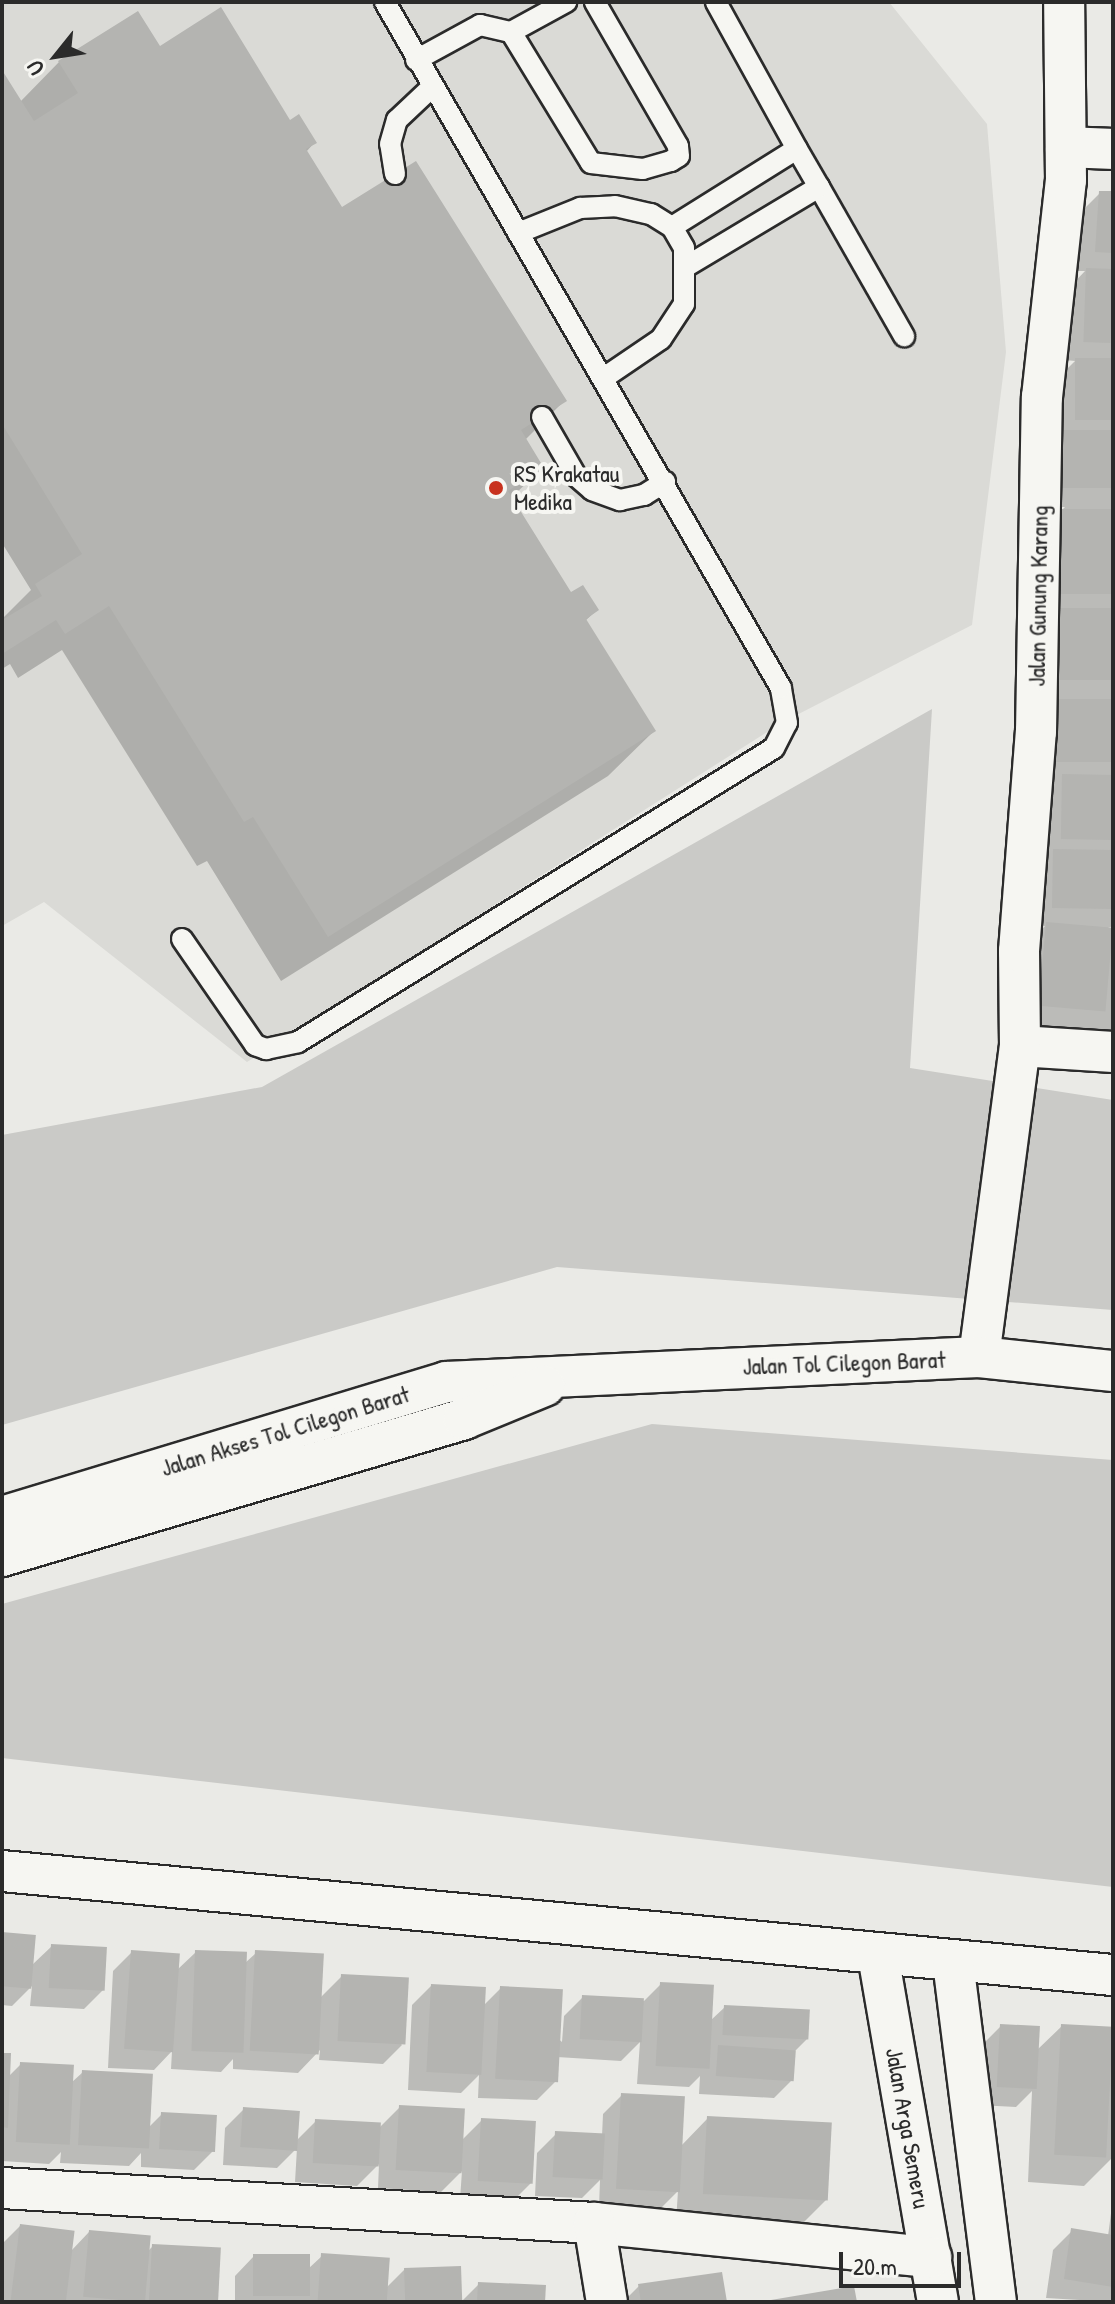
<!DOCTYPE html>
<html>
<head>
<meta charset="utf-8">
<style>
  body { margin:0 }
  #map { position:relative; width:1115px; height:2304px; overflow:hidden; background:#eaeae6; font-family:"Patrick Hand",sans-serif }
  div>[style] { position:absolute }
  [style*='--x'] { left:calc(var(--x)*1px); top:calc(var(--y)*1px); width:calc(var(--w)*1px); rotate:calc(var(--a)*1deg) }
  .built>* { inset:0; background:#dadad6 }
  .green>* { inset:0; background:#cacac7 }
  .shadow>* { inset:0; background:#0003 }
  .building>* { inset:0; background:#b4b4b1; transform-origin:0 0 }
  .roads { filter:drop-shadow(2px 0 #2b2b2b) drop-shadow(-2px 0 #2b2b2b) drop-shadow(0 2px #2b2b2b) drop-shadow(0 -2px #2b2b2b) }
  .lane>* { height:20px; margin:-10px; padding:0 10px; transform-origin:10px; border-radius:10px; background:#f6f6f2 }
  .street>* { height:40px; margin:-20px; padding:0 20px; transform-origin:20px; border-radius:20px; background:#f6f6f2 }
  .dots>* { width:22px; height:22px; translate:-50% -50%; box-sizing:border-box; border:4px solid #f6f6f2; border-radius:50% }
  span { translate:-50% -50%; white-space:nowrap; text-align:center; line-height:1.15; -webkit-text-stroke:8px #f6f6f2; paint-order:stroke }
  .poi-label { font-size:24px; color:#2b2b2b }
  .left { translate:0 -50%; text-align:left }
  .street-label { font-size:24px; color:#2b2b2b }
  .frame { position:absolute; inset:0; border:4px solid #2b2b2b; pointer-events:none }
  .north { position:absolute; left:16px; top:16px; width:80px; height:80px; -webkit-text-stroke:6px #f6f6f2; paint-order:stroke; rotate:240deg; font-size:22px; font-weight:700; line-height:32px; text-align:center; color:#2b2b2b }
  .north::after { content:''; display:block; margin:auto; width:28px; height:36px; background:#2b2b2b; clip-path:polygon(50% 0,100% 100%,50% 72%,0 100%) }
  .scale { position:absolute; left:839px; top:2252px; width:122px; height:36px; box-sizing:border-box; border:4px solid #2b2b2b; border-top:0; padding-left:10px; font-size:24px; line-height:28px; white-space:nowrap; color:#2b2b2b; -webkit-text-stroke:6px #f6f6f2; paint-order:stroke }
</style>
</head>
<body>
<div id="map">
  <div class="built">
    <div style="clip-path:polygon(2px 2px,889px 2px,987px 124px,1006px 352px,972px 625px,783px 722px,247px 1062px,44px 902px,2px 926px)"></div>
  </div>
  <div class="green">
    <div style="clip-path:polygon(932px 709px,910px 1068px,1113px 1100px,1113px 1310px,557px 1267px,2px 1425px,2px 1135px,262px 1087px)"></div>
    <div style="clip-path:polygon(652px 1424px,1113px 1460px,1113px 1887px,2px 1758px,2px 1604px)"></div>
  </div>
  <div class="shadow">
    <div style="clip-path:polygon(159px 48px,315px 142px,306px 152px,342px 210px,564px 401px,525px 440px,542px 468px,510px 499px,570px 595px,597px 610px,585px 621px,654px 731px,608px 776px,281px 981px,207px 861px,197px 866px,62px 650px,18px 678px,10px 664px,2px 669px,2px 619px,31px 590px,2px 543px,2px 74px,20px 102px,59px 62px)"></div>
    <div style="clip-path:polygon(1100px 193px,1113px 193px,1113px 926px,1105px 929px,1113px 930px,1113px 1040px,1013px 1033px,1019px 952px,1045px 926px,1035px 926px,1035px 870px,1048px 857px,1042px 857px,1033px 539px,1065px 507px,1040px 507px,1057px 379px,1075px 361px,1065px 360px,1068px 289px,1085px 271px,1077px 271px,1081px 212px)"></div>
    <div style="clip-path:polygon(2px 1934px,32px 1965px,52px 1946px,103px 1990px,84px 2009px,30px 2006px,32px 1986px,12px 2006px,2px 2005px)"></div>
    <div style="clip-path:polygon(132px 1952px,177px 1970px,196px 1952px,244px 1964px,256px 1953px,319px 1999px,342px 1976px,402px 2045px,383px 2064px,319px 2060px,320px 2050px,298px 2073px,233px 2069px,233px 2059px,221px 2072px,171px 2069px,172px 2051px,154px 2070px,108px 2068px,113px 1971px)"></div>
    <div style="clip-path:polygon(661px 1984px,710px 2021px,725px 2007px,807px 2039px,794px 2052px,793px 2079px,774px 2098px,699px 2094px,700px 2076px,689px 2087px,637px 2084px,640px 2042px,621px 2061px,557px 2057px,556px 2081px,537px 2100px,478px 2098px,479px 2075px,461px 2093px,408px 2090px,412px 2005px,431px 1986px,483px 2006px,501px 1988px,562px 2042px,564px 2016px,583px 1997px,644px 2001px)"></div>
    <div style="clip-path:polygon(1001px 2026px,1037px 2050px,1062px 2026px,1113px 2029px,1112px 2158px,1084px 2186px,1028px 2182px,1032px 2091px,1016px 2107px,978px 2105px,982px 2045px)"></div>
    <div style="clip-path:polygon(2px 2055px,8px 2077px,21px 2064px,71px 2083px,83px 2072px,149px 2127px,162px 2114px,213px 2151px,194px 2170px,141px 2167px,141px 2153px,129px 2166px,60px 2163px,61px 2152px,49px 2164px,2px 2161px)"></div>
    <div style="clip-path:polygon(622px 2095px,680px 2147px,708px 2118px,826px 2200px,798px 2228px,676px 2221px,678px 2191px,658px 2211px,599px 2207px,600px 2180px,582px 2198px,535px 2196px,537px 2153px,556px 2134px,602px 2136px,603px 2114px)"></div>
    <div style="clip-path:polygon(400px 2107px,461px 2141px,482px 2120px,531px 2183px,512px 2202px,460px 2199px,462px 2171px,441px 2192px,378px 2188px,379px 2164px,357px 2186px,295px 2182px,297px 2148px,277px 2168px,223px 2165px,225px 2128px,244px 2109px,296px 2141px,316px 2121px,378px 2129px)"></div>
    <div style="clip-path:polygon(1113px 2198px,1113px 2302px,1046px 2298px,1053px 2250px,1072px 2231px,1108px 2236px)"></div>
    <div style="clip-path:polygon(20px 2226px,71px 2251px,89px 2232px,148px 2251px,153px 2246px,217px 2302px,2px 2302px,2px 2244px)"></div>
    <div style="clip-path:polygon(254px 2256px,308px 2269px,322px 2256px,386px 2288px,405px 2269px,460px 2302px,235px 2302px,235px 2276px)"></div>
    <div style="clip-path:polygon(479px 2284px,543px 2302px,461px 2302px)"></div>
    <div style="clip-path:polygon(639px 2286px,725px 2302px,623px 2302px)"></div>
  </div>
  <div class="building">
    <div style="clip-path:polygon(221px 7px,290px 120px,299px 114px,317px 143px,306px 149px,342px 207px,416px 161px,567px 401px,521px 430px,544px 468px,508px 491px,571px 592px,583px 585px,599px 610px,586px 619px,656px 731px,328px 937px,253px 817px,244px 822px,109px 606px,65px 634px,56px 620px,2px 654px,2px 620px,42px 596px,35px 584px,82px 554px,2px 424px,2px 70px,34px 121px,78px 93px,58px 61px,138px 11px,160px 46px)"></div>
    <div style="clip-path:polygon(1099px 191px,1113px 191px,1113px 253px,1095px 252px)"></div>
    <div style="left:1086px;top:268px;width:27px;height:74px;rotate:2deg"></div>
    <div style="left:1075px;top:358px;width:38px;height:62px"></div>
    <div style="left:1058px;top:430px;width:55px;height:58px"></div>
    <div style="left:1060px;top:509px;width:53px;height:85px"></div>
    <div style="left:1058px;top:608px;width:55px;height:72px"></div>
    <div style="left:1113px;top:699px;width:63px;height:66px;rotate:90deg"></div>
    <div style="left:1062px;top:774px;width:51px;height:65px;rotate:1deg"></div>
    <div style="left:1053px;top:849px;width:60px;height:59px;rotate:1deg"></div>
    <div style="left:1046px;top:922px;width:67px;height:84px;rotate:5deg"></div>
    <div style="left:2px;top:1932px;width:34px;height:54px;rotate:5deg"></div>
    <div style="left:51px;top:1944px;width:56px;height:44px;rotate:3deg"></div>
    <div style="left:131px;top:1950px;width:49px;height:99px;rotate:4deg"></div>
    <div style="left:195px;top:1950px;width:52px;height:101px;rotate:2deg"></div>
    <div style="left:255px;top:1950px;width:69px;height:101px;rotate:3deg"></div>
    <div style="left:341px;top:1974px;width:68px;height:67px;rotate:3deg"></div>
    <div style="left:660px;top:1982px;width:54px;height:84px;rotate:3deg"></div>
    <div style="left:431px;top:1984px;width:55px;height:88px;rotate:3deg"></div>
    <div style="left:500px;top:1986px;width:63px;height:93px;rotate:3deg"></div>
    <div style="left:582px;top:1995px;width:62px;height:44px;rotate:3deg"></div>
    <div style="left:724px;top:2005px;width:86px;height:30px;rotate:3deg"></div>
    <div style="left:1000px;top:2024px;width:40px;height:63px;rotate:3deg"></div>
    <div style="left:1061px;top:2024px;width:52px;height:131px;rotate:3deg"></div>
    <div style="left:718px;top:2045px;width:78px;height:31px;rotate:4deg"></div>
    <div style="clip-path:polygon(2px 2053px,11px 2053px,8px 2128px,2px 2127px)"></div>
    <div style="left:20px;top:2062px;width:54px;height:80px;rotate:3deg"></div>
    <div style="left:82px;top:2070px;width:71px;height:75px;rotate:3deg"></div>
    <div style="left:621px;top:2093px;width:64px;height:96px;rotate:3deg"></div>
    <div style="left:399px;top:2105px;width:66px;height:65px;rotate:3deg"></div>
    <div style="left:243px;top:2107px;width:57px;height:40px;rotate:4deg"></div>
    <div style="left:161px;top:2112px;width:56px;height:37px;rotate:3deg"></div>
    <div style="left:707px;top:2116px;width:125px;height:78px;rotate:3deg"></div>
    <div style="left:481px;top:2118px;width:55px;height:63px;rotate:3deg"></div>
    <div style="left:315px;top:2119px;width:66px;height:44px;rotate:3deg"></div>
    <div style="left:555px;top:2131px;width:50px;height:46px;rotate:3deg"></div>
    <div style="left:20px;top:2224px;width:55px;height:79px;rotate:7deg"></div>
    <div style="clip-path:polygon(1071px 2228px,1113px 2235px,1113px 2287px,1064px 2279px)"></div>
    <div style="left:89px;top:2230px;width:62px;height:67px;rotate:5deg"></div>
    <div style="left:152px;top:2244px;width:69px;height:58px;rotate:3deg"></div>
    <div style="left:321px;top:2253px;width:69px;height:49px;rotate:4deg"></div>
    <div style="left:253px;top:2254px;width:57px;height:42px"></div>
    <div style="left:461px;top:2266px;width:36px;height:57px;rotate:88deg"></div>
    <div style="clip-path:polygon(722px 2272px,727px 2302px,641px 2302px,638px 2284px)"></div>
    <div style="clip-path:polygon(478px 2282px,546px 2285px,545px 2302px,477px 2302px)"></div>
    <div style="clip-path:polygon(854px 2286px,857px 2302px,771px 2302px,771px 2300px)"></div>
  </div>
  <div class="roads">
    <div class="lane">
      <div style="--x:511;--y:32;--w:153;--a:58.6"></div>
      <div style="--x:591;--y:163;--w:52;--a:6.6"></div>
      <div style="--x:643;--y:169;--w:29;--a:-16"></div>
      <div style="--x:671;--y:161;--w:9;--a:-32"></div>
      <div style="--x:679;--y:156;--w:10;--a:-96"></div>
      <div style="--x:678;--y:146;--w:166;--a:-120"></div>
      <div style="--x:416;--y:60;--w:73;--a:-28.7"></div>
      <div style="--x:480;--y:25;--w:32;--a:13"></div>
      <div style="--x:511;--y:32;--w:63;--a:-28.6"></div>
      <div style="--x:395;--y:174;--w:30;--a:-99"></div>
      <div style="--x:390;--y:144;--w:25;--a:-74"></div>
      <div style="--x:397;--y:120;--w:47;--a:-43.3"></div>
      <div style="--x:819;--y:187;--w:172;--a:60.3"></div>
      <div style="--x:672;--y:227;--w:147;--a:-32"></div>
      <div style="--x:797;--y:149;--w:168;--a:-118.9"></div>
      <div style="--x:518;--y:233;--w:67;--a:-22"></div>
      <div style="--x:580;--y:208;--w:35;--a:-3"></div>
      <div style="--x:615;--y:206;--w:37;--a:13"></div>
      <div style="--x:651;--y:214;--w:25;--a:32"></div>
      <div style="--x:672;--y:227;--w:24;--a:60"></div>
      <div style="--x:684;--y:248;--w:56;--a:90"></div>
      <div style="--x:684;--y:304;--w:42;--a:123.3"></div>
      <div style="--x:661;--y:339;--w:68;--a:145.8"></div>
      <div style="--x:687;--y:266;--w:154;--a:-30.9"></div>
      <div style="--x:819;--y:187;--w:44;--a:-120.1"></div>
      <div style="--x:542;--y:417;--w:68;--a:60"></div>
      <div style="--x:576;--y:476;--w:21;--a:41"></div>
      <div style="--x:592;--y:490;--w:30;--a:20"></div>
      <div style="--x:620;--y:500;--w:25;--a:-12"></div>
      <div style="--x:644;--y:495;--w:25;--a:-32"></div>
      <div style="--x:182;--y:939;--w:129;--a:55.4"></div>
      <div style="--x:255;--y:1045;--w:12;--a:20"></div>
      <div style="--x:266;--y:1049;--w:33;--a:-12"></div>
      <div style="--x:298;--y:1042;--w:559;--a:-31.7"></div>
      <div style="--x:774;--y:748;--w:28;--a:-63"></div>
      <div style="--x:787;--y:723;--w:36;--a:-100"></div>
      <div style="--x:781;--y:688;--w:792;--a:-120"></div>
    </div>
    <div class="street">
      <div style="--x:1066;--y:147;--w:47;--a:2.4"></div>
      <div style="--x:1020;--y:1046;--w:93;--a:3.7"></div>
      <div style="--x:979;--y:1357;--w:314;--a:-82.5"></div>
      <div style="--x:1020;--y:1046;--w:95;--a:-90.6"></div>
      <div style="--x:1019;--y:951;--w:220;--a:-85.6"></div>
      <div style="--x:1036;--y:732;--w:335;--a:-89"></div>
      <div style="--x:1042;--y:397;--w:218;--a:-83.7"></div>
      <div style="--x:1066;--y:180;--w:178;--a:-90.6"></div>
      <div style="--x:2;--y:1517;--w:464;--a:-16.9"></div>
      <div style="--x:446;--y:1382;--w:534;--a:-2.69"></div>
      <div style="--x:979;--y:1357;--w:135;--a:6"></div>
      <div style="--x:2;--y:1556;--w:482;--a:-16.5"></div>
      <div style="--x:464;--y:1419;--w:87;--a:-22.4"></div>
      <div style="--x:2;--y:1871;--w:1116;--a:5.35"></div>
      <div style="--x:878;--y:1955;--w:352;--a:80.2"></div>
      <div style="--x:953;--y:1962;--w:343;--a:82.8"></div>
      <div style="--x:2;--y:2188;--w:593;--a:3.38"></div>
      <div style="--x:594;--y:2223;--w:339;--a:5.8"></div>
      <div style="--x:594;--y:2223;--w:80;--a:80.7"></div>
    </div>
  </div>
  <div class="dots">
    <div style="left:496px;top:488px;background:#c8321e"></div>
  </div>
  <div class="poi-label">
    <span class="left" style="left:514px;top:488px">RS Krakatau<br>Medika</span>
  </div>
  <div class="street-label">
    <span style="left:1038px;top:596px;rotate:-89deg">Jalan Gunung Karang</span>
    <span style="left:844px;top:1363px;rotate:-2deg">Jalan Tol Cilegon Barat</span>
    <span style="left:285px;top:1431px;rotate:-17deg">Jalan Akses Tol Cilegon Barat</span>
    <span style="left:908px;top:2128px;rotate:80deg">Jalan Arga Semeru</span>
  </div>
  <div class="frame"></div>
  <div class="north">U</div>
  <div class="scale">20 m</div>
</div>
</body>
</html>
